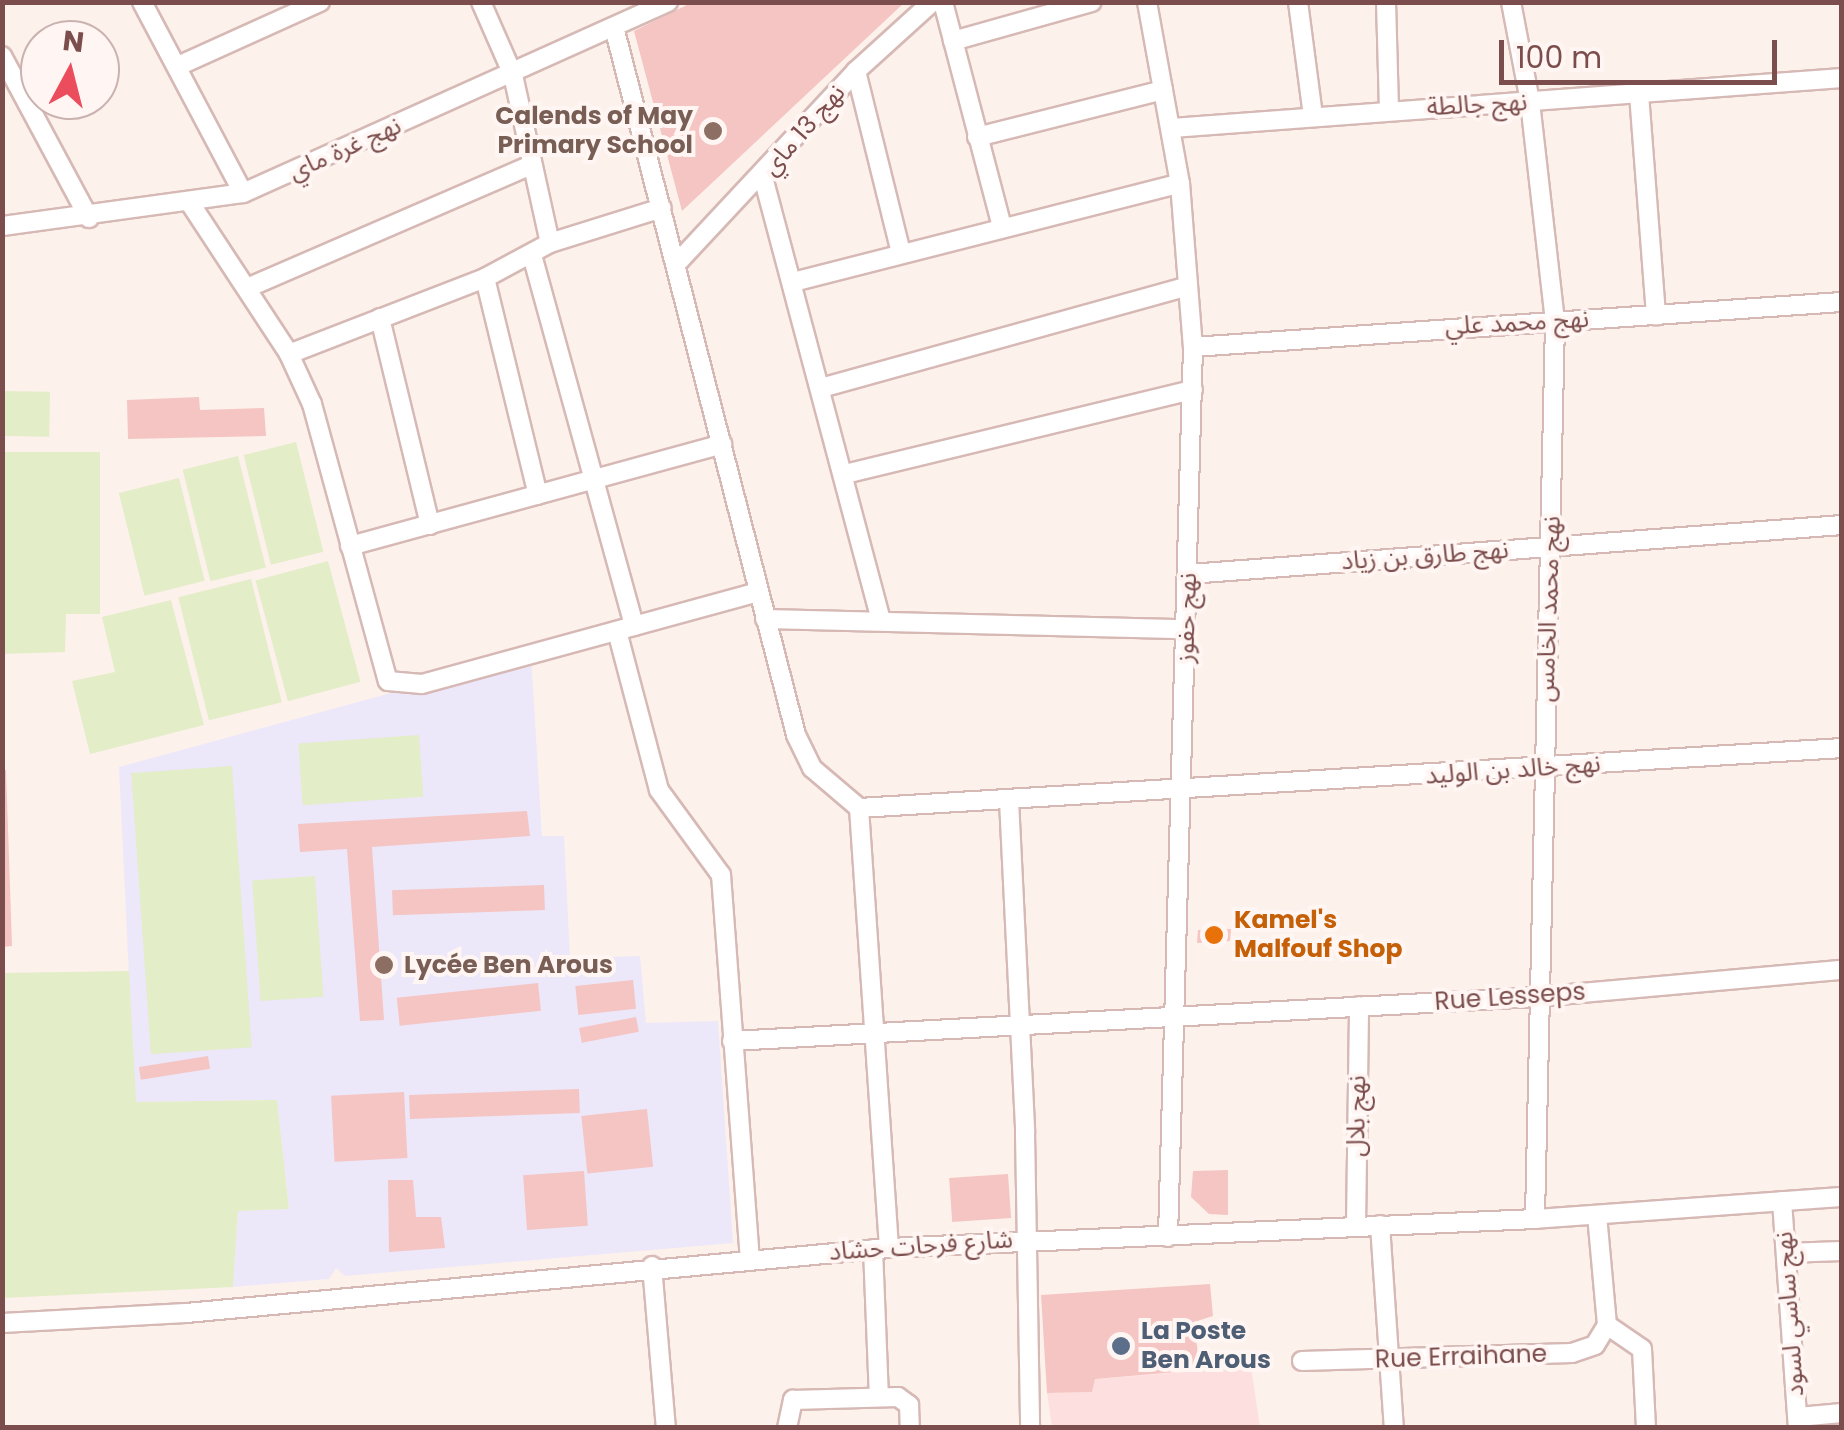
<!DOCTYPE html>
<html>
<head>
<meta charset="utf-8">
<style>
  body { margin:0 }
  #map { position:relative; width:1844px; height:1430px; overflow:hidden; background:#fdf1eb; font-family:Poppins,"Noto Sans Arabic",sans-serif }
  div>[style] { position:absolute }
  [style*='--x'] { left:calc(var(--x)*1px); top:calc(var(--y)*1px); width:calc(var(--w)*1px); rotate:calc(var(--a)*1deg) }
  .commercial>* { inset:0; background:#fedfe0 }
  .education>* { inset:0; background:#ede7fa }
  .green>* { inset:0; background:#e3edc8; transform-origin:0 0 }
  .building>* { inset:0; background:#f4c5c2; transform-origin:0 0 }
  .roads { filter:drop-shadow(2px 0 #d6b9b5) drop-shadow(-2px 0 #d6b9b5) drop-shadow(0 2px #d6b9b5) drop-shadow(0 -2px #d6b9b5) }
  .minor>* { height:18px; margin:-9px; padding:0 9px; transform-origin:9px; border-radius:9px; background:#fff }
  .dots>* { width:28px; height:28px; translate:-50% -50%; box-sizing:border-box; border:5px solid #fff6f3; border-radius:50% }
  span { translate:-50% -50%; white-space:nowrap; text-align:center; line-height:1.15; -webkit-text-stroke:8px #fff6f3; paint-order:stroke }
  .street-label { font-size:25px; color:#7b4d4c }
  .education-label { font-size:25px; color:#785e54; font-weight:700 }
  .right { translate:-100% -50%; text-align:right }
  .left { translate:0 -50%; text-align:left }
  .food-label { font-size:25px; color:#c56008; font-weight:700 }
  .service-label { font-size:25px; color:#4e5e75; font-weight:700 }
  .frame { position:absolute; inset:0; border:5px solid #7b4d4c; pointer-events:none }
  .north { position:absolute; left:20px; top:20px; width:100px; height:100px; box-sizing:border-box; background:#fff6f3; border:2px solid #cab2b0; border-radius:50%; rotate:7deg; font-size:28px; font-weight:700; line-height:40px; text-align:center; color:#7b4d4c }
  .north::after { content:''; display:block; margin:auto; width:35px; height:45px; background:#eb4d5d; clip-path:polygon(50% 0,100% 100%,50% 72%,0 100%) }
  .scale { position:absolute; left:1499px; top:40px; width:278px; height:45px; box-sizing:border-box; border:5px solid #7b4d4c; border-top:0; padding-left:12px; font-size:30px; line-height:35px; white-space:nowrap; color:#7b4d4c; -webkit-text-stroke:8px #fff6f3; paint-order:stroke }
</style>
</head>
<body>
<div id="map">
  <div class="commercial">
    <div style="clip-path:polygon(1251px 1367px,1260px 1427px,1052px 1427px,1047px 1393px,1092px 1392px,1095px 1379px)"></div>
  </div>
  <div class="education">
    <div style="clip-path:polygon(531px 655px,542px 836px,564px 836px,570px 958px,640px 956px,646px 1023px,718px 1021px,733px 1243px,345px 1276px,336px 1268px,329px 1279px,233px 1287px,238px 1211px,289px 1209px,277px 1100px,135px 1102px,119px 767px)"></div>
  </div>
  <div class="green">
    <div style="left:3px;top:391px;width:47px;height:45px;rotate:1deg"></div>
    <div style="left:296px;top:442px;width:113px;height:54px;rotate:76deg"></div>
    <div style="clip-path:polygon(3px 452px,100px 452px,100px 614px,66px 614px,65px 652px,3px 654px)"></div>
    <div style="left:238px;top:456px;width:115px;height:57px;rotate:76deg"></div>
    <div style="left:179px;top:478px;width:106px;height:62px;rotate:76deg"></div>
    <div style="left:328px;top:561px;width:125px;height:75px;rotate:75deg"></div>
    <div style="left:251px;top:579px;width:127px;height:75px;rotate:76deg"></div>
    <div style="clip-path:polygon(171px 600px,204px 725px,90px 754px,72px 681px,115px 672px,102px 617px)"></div>
    <div style="left:419px;top:735px;width:62px;height:121px;rotate:86deg"></div>
    <div style="left:232px;top:766px;width:282px;height:101px;rotate:86deg"></div>
    <div style="left:315px;top:876px;width:121px;height:63px;rotate:86deg"></div>
    <div style="clip-path:polygon(129px 971px,136px 1102px,277px 1100px,289px 1209px,238px 1211px,233px 1287px,3px 1298px,3px 973px)"></div>
  </div>
  <div class="building">
    <div style="clip-path:polygon(693px 2px,905px 2px,682px 211px,634px 31px)"></div>
    <div style="clip-path:polygon(199px 397px,200px 410px,264px 408px,266px 436px,128px 439px,127px 400px)"></div>
    <div style="clip-path:polygon(2px 770px,6px 770px,12px 946px,2px 947px)"></div>
    <div style="clip-path:polygon(527px 811px,530px 836px,372px 847px,384px 1020px,360px 1021px,347px 849px,300px 852px,298px 824px)"></div>
    <div style="left:544px;top:885px;width:25px;height:152px;rotate:88deg"></div>
    <div style="clip-path:polygon(1231px 929px,1230px 941px,1197px 943px,1198px 930px)"></div>
    <div style="left:633px;top:980px;width:29px;height:58px;rotate:84deg"></div>
    <div style="left:538px;top:983px;width:28px;height:142px;rotate:84deg"></div>
    <div style="left:636px;top:1017px;width:15px;height:58px;rotate:79deg"></div>
    <div style="left:208px;top:1056px;width:13px;height:70px;rotate:81deg"></div>
    <div style="left:579px;top:1089px;width:24px;height:170px;rotate:88deg"></div>
    <div style="left:404px;top:1092px;width:66px;height:73px;rotate:87deg"></div>
    <div style="left:647px;top:1109px;width:58px;height:66px;rotate:84deg"></div>
    <div style="clip-path:polygon(1228px 1170px,1228px 1215px,1209px 1214px,1191px 1197px,1193px 1171px)"></div>
    <div style="left:584px;top:1171px;width:55px;height:61px;rotate:86deg"></div>
    <div style="left:1008px;top:1174px;width:44px;height:59px;rotate:86deg"></div>
    <div style="clip-path:polygon(388px 1180px,413px 1180px,416px 1217px,441px 1217px,445px 1248px,389px 1252px)"></div>
    <div style="clip-path:polygon(1210px 1284px,1213px 1316px,1194px 1322px,1200px 1370px,1095px 1379px,1092px 1392px,1047px 1393px,1041px 1295px)"></div>
  </div>
  <div class="roads">
    <div class="minor">
      <div style="--x:142;--y:2;--w:216;--a:62.1"></div>
      <div style="--x:481;--y:2;--w:80;--a:66.3"></div>
      <div style="--x:513;--y:75;--w:172;--a:77.6"></div>
      <div style="--x:943;--y:2;--w:233;--a:75.3"></div>
      <div style="--x:1147;--y:2;--w:184;--a:79.7"></div>
      <div style="--x:1180;--y:183;--w:165;--a:85.5"></div>
      <div style="--x:1193;--y:347;--w:890;--a:91.61"></div>
      <div style="--x:1298;--y:2;--w:115;--a:82.5"></div>
      <div style="--x:1386;--y:2;--w:108;--a:88.4"></div>
      <div style="--x:1511;--y:2;--w:102;--a:79.2"></div>
      <div style="--x:1530;--y:102;--w:221;--a:83.5"></div>
      <div style="--x:1555;--y:322;--w:897;--a:91.28"></div>
      <div style="--x:614;--y:27;--w:731;--a:75.58"></div>
      <div style="--x:796;--y:735;--w:37;--a:64"></div>
      <div style="--x:812;--y:768;--w:62;--a:40.4"></div>
      <div style="--x:859;--y:808;--w:441;--a:86.1"></div>
      <div style="--x:953;--y:41;--w:144;--a:-15.7"></div>
      <div style="--x:2;--y:56;--w:184;--a:61.8"></div>
      <div style="--x:178;--y:66;--w:156;--a:-24.3"></div>
      <div style="--x:856;--y:71;--w:187;--a:76.1"></div>
      <div style="--x:1639;--y:94;--w:222;--a:85.6"></div>
      <div style="--x:1172;--y:128;--w:672;--a:-4.27"></div>
      <div style="--x:977;--y:137;--w:192;--a:-14.2"></div>
      <div style="--x:763;--y:177;--w:458;--a:75.1"></div>
      <div style="--x:190;--y:203;--w:181;--a:56.7"></div>
      <div style="--x:289;--y:354;--w:55;--a:65.3"></div>
      <div style="--x:312;--y:404;--w:287;--a:74.7"></div>
      <div style="--x:388;--y:681;--w:34;--a:5"></div>
      <div style="--x:422;--y:684;--w:349;--a:-15.3"></div>
      <div style="--x:2;--y:226;--w:243;--a:-7.8"></div>
      <div style="--x:243;--y:193;--w:466;--a:-24.2"></div>
      <div style="--x:532;--y:255;--w:385;--a:74.6"></div>
      <div style="--x:678;--y:262;--w:261;--a:-47"></div>
      <div style="--x:856;--y:71;--w:103;--a:-42.2"></div>
      <div style="--x:485;--y:278;--w:223;--a:76.3"></div>
      <div style="--x:793;--y:282;--w:399;--a:-14.3"></div>
      <div style="--x:247;--y:288;--w:309;--a:-23.4"></div>
      <div style="--x:380;--y:318;--w:213;--a:76.4"></div>
      <div style="--x:1193;--y:347;--w:651;--a:-3.97"></div>
      <div style="--x:289;--y:354;--w:210;--a:-21.2"></div>
      <div style="--x:485;--y:278;--w:74;--a:-28.3"></div>
      <div style="--x:550;--y:243;--w:117;--a:-17.4"></div>
      <div style="--x:821;--y:388;--w:381;--a:-15.5"></div>
      <div style="--x:845;--y:474;--w:358;--a:-13.6"></div>
      <div style="--x:350;--y:546;--w:386;--a:-15.3"></div>
      <div style="--x:1189;--y:574;--w:655;--a:-4.29"></div>
      <div style="--x:765;--y:619;--w:421;--a:1.4"></div>
      <div style="--x:617;--y:631;--w:164;--a:75.2"></div>
      <div style="--x:659;--y:790;--w:105;--a:53.9"></div>
      <div style="--x:721;--y:875;--w:384;--a:85.7"></div>
      <div style="--x:1009;--y:800;--w:333;--a:87.2"></div>
      <div style="--x:1025;--y:1133;--w:295;--a:89"></div>
      <div style="--x:859;--y:808;--w:985;--a:-3.49"></div>
      <div style="--x:732;--y:1041;--w:806;--a:-3.13"></div>
      <div style="--x:1537;--y:997;--w:306;--a:-5.1"></div>
      <div style="--x:1782;--y:1201;--w:228;--a:86"></div>
      <div style="--x:1597;--y:1215;--w:110;--a:84.8"></div>
      <div style="--x:1607;--y:1325;--w:42;--a:34.4"></div>
      <div style="--x:1642;--y:1349;--w:79;--a:87.1"></div>
      <div style="--x:1380;--y:1225;--w:203;--a:86.1"></div>
      <div style="--x:1356;--y:1226;--w:220;--a:-89.2"></div>
      <div style="--x:873;--y:1249;--w:148;--a:87.7"></div>
      <div style="--x:1786;--y:1253;--w:56;--a:-2"></div>
      <div style="--x:652;--y:1266;--w:163;--a:85.1"></div>
      <div style="--x:2;--y:1323;--w:184;--a:-3.1"></div>
      <div style="--x:186;--y:1313;--w:706;--a:-5.28"></div>
      <div style="--x:889;--y:1248;--w:647;--a:-2.57"></div>
      <div style="--x:1535;--y:1219;--w:308;--a:-4.1"></div>
      <div style="--x:1302;--y:1361;--w:270;--a:-1.7"></div>
      <div style="--x:1572;--y:1353;--w:24;--a:-19"></div>
      <div style="--x:1595;--y:1345;--w:23;--a:-59"></div>
      <div style="--x:1798;--y:1417;--w:44;--a:-5.2"></div>
      <div style="--x:787;--y:1428;--w:29;--a:-78"></div>
      <div style="--x:793;--y:1400;--w:105;--a:-1.6"></div>
      <div style="--x:898;--y:1397;--w:14;--a:36"></div>
      <div style="--x:909;--y:1405;--w:23;--a:88"></div>
    </div>
  </div>
  <div class="dots">
    <div style="left:713px;top:131px;background:#8d6e63"></div>
    <div style="left:1214px;top:935px;background:#e8710a"></div>
    <div style="left:384px;top:965px;background:#8d6e63"></div>
    <div style="left:1121px;top:1346px;background:#5c6f8a"></div>
  </div>
  <div class="street-label">
    <span style="left:1477px;top:105px;rotate:-3deg">نهج جالطة</span>
    <span style="left:804px;top:130px;rotate:-49deg">نهج 13 ماي</span>
    <span style="left:345px;top:149px;rotate:-24deg">نهج غرة ماي</span>
    <span style="left:1517px;top:323px;rotate:-3deg">نهج محمد علي</span>
    <span style="left:1425px;top:556px;rotate:-4deg">نهج طارق بن زياد</span>
    <span style="left:1549px;top:609px;rotate:-88deg">نهج محمد الخامس</span>
    <span style="left:1187px;top:618px;rotate:-88deg">نهج حفوز</span>
    <span style="left:1513px;top:770px;rotate:-4deg">نهج خالد بن الوليد</span>
    <span style="left:1510px;top:997px;rotate:-4deg">Rue Lesseps</span>
    <span style="left:1357px;top:1116px;rotate:-89deg">نهج بلال</span>
    <span style="left:921px;top:1246px;rotate:-4deg">شارع فرحات حشاد</span>
    <span style="left:1790px;top:1314px;rotate:-94deg">نهج ساسي لسود</span>
    <span style="left:1461px;top:1357px;rotate:-2deg">Rue Erraihane</span>
  </div>
  <div class="education-label">
    <span class="right" style="left:693px;top:131px">Calends of May<br>Primary School</span>
    <span class="left" style="left:404px;top:965px">Lycée Ben Arous</span>
  </div>
  <div class="food-label">
    <span class="left" style="left:1234px;top:935px">Kamel's<br>Malfouf Shop</span>
  </div>
  <div class="service-label">
    <span class="left" style="left:1141px;top:1346px">La Poste<br>Ben Arous</span>
  </div>
  <div class="frame"></div>
  <div class="north">N</div>
  <div class="scale">100 m</div>
</div>
</body>
</html>
